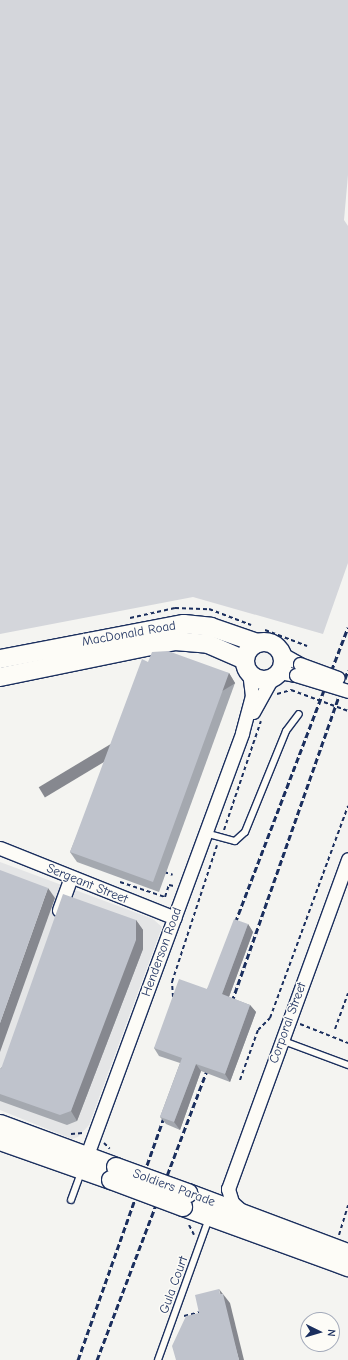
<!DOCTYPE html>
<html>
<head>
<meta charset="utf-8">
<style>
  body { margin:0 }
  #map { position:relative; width:348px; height:1360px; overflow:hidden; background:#f4f4f1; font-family:"Comic Neue",sans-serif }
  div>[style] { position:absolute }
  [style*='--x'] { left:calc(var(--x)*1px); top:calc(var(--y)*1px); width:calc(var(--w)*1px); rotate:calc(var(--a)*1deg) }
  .built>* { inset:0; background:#e4e5e6 }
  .green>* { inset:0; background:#d4d6db }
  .path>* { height:2px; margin-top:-1px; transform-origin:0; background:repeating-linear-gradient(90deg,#1b2f5e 0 4px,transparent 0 7px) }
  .roads { filter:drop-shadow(1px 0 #1b2f5e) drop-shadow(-1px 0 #1b2f5e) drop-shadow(0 1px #1b2f5e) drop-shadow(0 -1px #1b2f5e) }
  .lane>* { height:6px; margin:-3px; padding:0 3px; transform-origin:3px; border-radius:3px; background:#fdfcf7 }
  .street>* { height:13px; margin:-6.5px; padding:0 6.5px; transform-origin:6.5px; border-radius:6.5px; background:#fdfcf7 }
  .secondary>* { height:18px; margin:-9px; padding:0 9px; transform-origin:9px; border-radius:9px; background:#fdfcf7 }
  .secondary>.ring { margin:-9px; padding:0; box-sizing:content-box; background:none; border:18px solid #fdfcf7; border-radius:50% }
  .rail>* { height:3px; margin-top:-1.5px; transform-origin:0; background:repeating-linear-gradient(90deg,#1b2f5e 0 6px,transparent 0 9px) }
  .path-bridge>* { height:2px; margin-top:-1px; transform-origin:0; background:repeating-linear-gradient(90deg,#1b2f5e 0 4px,transparent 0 7px) }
  .bridges { filter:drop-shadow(1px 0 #1b2f5e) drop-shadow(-1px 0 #1b2f5e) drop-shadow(0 1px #1b2f5e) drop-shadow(0 -1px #1b2f5e) }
  .street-bridge>* { height:13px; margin:-6.5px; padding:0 6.5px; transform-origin:6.5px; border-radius:6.5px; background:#fdfcf7 }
  .secondary-bridge>* { height:18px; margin:-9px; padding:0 9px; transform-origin:9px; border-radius:9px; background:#fdfcf7 }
  .wall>* { inset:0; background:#a4a8af }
  .shaded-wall>* { inset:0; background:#86888f; transform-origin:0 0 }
  .building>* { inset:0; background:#bfc3cc }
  span { translate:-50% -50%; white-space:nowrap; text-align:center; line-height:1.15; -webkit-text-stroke:3px #fdfcf7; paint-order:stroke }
  .street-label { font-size:13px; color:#1b2f5e }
  .north { position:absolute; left:300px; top:1312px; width:40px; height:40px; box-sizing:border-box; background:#fdfcf7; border:1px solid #a3aaba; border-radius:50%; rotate:95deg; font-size:11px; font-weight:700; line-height:16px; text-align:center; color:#1b2f5e }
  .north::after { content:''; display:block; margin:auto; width:14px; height:18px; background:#1b2f5e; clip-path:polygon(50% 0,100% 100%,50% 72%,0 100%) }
</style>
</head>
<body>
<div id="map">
  <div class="built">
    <div style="clip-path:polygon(0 862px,153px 919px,162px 927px,89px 1125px,78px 1137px,72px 1139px,0 1110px)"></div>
  </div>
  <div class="green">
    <div style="clip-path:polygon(0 0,348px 0,348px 175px,344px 220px,348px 226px,348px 563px,323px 634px,193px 597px,0 634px)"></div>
  </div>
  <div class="path">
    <div style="--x:130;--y:618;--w:46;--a:-12.5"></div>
    <div style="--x:175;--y:608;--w:34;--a:2"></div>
    <div style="--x:209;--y:609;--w:45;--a:20.9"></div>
    <div style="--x:265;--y:630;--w:45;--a:20.9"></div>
    <div style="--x:277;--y:694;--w:15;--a:-16"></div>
    <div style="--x:224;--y:830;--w:115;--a:-71.3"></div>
    <div style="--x:164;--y:872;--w:9;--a:18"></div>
    <div style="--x:120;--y:882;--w:47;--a:18.4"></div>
    <div style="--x:165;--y:897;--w:13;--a:-72"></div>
    <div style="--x:169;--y:885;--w:5;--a:11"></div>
    <div style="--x:173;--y:997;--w:15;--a:-94"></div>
    <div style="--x:172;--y:982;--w:144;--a:-71.8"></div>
    <div style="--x:300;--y:1024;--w:52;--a:21.6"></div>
    <div style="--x:335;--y:1029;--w:38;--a:-70"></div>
    <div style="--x:240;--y:1080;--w:53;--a:-70.2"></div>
    <div style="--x:258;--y:1030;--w:17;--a:-45"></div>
    <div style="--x:270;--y:1018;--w:226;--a:-69.8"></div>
    <div style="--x:71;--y:1134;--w:12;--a:-5"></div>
    <div style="--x:104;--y:1143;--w:8;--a:45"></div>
    <div style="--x:189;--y:1225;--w:11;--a:63"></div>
    <div style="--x:339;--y:1235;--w:31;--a:-73"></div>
    <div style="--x:184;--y:1316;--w:16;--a:-14"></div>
  </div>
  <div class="roads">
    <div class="lane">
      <div style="--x:205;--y:833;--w:31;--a:15"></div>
      <div style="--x:235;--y:841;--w:13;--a:-42"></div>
      <div style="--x:245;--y:832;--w:109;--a:-67.9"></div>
      <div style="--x:286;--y:731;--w:21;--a:-53"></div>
      <div style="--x:281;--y:1040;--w:72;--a:20.5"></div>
      <div style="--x:71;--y:1200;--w:30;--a:-70"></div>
      <div style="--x:158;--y:1360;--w:151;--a:-70.2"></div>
    </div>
    <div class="street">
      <div style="--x:282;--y:654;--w:21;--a:29"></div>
      <div style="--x:280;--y:672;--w:16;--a:11"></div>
      <div style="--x:253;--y:712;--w:38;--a:-61"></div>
      <div style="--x:0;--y:848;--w:188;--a:21.8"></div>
      <div style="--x:59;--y:910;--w:33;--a:-70"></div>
      <div style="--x:84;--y:1163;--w:458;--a:-69.8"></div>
      <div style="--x:242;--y:733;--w:38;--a:-75"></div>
      <div style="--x:252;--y:696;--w:23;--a:-97"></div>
      <div style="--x:243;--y:1212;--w:15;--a:-138"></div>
      <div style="--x:232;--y:1202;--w:14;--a:-107"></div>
      <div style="--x:228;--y:1189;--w:351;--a:-70"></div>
    </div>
    <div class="secondary">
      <div class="ring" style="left:245px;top:642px;width:20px;height:20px"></div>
      <div style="--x:0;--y:659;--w:187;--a:-10.8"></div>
      <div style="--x:184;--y:624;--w:27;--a:6"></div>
      <div style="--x:211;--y:627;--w:49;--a:19.2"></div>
      <div style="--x:0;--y:677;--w:179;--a:-11.6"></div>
      <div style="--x:175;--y:641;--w:33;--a:5"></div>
      <div style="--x:208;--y:644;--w:40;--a:23.4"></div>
      <div style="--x:0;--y:1124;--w:124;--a:20.3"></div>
      <div style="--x:0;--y:1141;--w:118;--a:19.4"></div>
      <div style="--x:188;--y:1193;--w:171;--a:20.6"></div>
      <div style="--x:183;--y:1207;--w:176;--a:20"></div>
    </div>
  </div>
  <div class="rail">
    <div style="--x:232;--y:931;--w:325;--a:-69.1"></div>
    <div style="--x:229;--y:1010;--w:360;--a:-70.7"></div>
    <div style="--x:78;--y:1360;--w:266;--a:-70.5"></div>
    <div style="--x:97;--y:1360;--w:319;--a:-69.2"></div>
  </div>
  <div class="path-bridge">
    <div style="--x:291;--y:690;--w:61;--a:20.2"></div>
  </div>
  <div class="bridges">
    <div class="street-bridge">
      <div style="--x:300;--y:664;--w:40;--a:20.2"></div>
      <div style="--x:296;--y:675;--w:54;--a:17.1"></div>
    </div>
    <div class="secondary-bridge">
      <div style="--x:116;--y:1167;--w:77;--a:19.9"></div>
      <div style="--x:111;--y:1180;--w:77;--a:20.6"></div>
    </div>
  </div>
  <div class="wall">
    <div style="clip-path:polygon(148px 662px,229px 673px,235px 683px,159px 892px,77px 862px,70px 852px)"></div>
    <div style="clip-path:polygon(136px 920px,143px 930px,143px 949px,77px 1121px,67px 1125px,0 1101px,0 1069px)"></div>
    <div style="clip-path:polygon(248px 924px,253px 932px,229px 997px,250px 1005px,256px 1012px,230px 1082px,201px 1071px,180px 1130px,166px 1124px,160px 1117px,180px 1063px,159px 1056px,154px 1048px,207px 989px)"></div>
  </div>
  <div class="shaded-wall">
    <div style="left:229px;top:673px;width:12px;height:222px;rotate:59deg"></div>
    <div style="clip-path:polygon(48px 888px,55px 898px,0 1052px,0 1023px)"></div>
    <div style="clip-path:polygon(136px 920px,143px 930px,143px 949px,77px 1121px,71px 1111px)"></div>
    <div style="clip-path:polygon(248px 924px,253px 932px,227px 1002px,222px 994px)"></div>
    <div style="clip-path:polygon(250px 1005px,256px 1012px,230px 1082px,225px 1074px)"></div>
    <div style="clip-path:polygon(196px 1064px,201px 1071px,180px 1130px,174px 1122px)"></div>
    <div style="clip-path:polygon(219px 1289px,230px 1303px,244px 1360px,239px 1360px)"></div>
  </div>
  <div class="building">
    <div style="clip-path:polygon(168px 651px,229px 673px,153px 882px,70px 852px,142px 659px,148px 662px,152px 652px)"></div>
    <div style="clip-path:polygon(0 870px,48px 888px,0 1023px)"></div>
    <div style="clip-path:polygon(63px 894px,136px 920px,136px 940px,71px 1111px,60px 1115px,0 1094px,0 1069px,1px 1069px)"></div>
    <div style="clip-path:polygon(234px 919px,248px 924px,222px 994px,250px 1005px,225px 1074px,196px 1064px,174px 1122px,160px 1117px,182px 1058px,154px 1048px,179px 979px,207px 989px)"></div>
    <div style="clip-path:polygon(219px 1289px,220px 1294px,223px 1294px,239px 1360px,176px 1360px,172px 1346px,186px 1316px,199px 1313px,195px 1295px)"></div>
  </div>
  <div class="street-label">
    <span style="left:129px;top:634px;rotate:-10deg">MacDonald Road</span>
    <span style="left:87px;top:884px;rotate:22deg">Sergeant Street</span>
    <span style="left:162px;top:952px;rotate:-70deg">Henderson Road</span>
    <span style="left:288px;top:1023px;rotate:-70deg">Corporal Street</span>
    <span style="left:174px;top:1188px;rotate:20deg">Soldiers Parade</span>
    <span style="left:174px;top:1285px;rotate:-70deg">Gula Court</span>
  </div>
  <div class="north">N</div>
</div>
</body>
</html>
